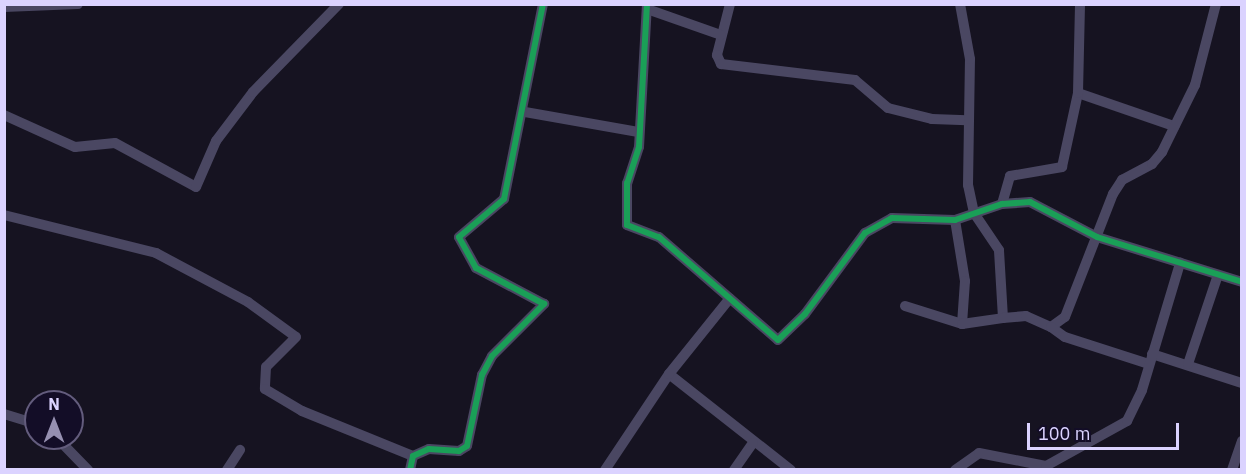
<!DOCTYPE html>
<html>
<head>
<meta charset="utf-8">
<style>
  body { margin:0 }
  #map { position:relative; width:1246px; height:474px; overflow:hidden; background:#161321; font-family:"IBM Plex Sans",sans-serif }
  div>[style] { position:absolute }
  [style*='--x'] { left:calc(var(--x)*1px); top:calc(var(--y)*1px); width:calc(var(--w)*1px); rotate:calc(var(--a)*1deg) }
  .minor>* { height:10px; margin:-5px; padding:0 5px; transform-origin:5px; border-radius:5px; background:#4a4762 }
  .cycleway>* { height:6px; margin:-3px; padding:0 3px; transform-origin:3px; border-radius:3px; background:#1a9f57 }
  span { translate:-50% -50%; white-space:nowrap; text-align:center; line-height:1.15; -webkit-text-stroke:6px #130d27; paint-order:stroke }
  .frame { position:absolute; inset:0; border:6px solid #dbd3ff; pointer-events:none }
  .north { position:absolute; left:24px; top:390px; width:60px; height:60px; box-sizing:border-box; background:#130d27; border:2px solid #635c7d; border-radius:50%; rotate:0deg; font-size:16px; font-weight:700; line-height:24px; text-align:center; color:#dbd3ff }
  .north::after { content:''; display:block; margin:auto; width:21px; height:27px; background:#9690b1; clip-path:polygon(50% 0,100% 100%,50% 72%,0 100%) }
  .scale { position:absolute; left:1027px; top:423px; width:152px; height:27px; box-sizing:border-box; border:3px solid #dbd3ff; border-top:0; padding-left:8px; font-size:18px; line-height:21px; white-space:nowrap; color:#dbd3ff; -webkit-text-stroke:4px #130d27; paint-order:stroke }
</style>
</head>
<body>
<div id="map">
  <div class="minor">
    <div style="--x:647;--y:4;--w:143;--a:93.2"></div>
    <div style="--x:639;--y:147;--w:38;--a:108"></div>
    <div style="--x:627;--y:183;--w:42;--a:90"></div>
    <div style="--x:627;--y:225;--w:34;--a:21"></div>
    <div style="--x:659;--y:237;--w:157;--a:40.9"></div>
    <div style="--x:778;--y:340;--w:37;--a:-44"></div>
    <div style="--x:805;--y:314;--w:101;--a:-53.5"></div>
    <div style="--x:865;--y:233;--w:31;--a:-29"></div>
    <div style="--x:892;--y:218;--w:63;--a:1.8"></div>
    <div style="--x:955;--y:220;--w:50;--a:-18.8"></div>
    <div style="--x:1002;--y:204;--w:28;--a:-4"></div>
    <div style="--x:1030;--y:202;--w:76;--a:27.6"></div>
    <div style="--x:1097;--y:237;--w:152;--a:17.2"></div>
    <div style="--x:730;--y:4;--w:53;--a:104.3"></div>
    <div style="--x:717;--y:55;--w:10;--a:66"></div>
    <div style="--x:721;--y:64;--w:135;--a:6.8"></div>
    <div style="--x:855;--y:80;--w:43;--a:40.3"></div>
    <div style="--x:888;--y:108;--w:45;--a:14"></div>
    <div style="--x:932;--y:119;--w:35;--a:2"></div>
    <div style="--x:4;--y:7;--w:74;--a:-2.3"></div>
    <div style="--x:647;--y:9;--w:78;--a:19.4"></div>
    <div style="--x:1078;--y:93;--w:102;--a:19"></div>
    <div style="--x:525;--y:112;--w:115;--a:10"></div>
    <div style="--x:4;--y:115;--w:78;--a:24.3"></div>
    <div style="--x:75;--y:147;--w:40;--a:-5.7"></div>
    <div style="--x:115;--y:143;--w:92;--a:28.5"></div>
    <div style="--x:196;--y:187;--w:50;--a:-66.5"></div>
    <div style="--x:216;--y:141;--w:61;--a:-52.9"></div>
    <div style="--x:253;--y:92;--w:123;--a:-45.7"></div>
    <div style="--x:1002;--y:204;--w:29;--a:-74"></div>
    <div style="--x:1010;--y:176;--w:53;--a:-9.8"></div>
    <div style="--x:1062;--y:167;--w:76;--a:-77.8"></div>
    <div style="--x:1078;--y:93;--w:89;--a:-88.7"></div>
    <div style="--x:4;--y:215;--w:157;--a:14"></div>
    <div style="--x:156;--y:253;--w:104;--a:28"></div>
    <div style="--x:248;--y:302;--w:59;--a:36.1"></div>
    <div style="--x:296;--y:337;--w:42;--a:135"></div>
    <div style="--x:266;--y:367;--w:22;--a:93"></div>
    <div style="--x:265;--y:389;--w:43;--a:30.7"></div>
    <div style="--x:302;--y:411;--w:120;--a:22.1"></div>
    <div style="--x:955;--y:220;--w:62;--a:80.7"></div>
    <div style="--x:965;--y:281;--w:43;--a:94"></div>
    <div style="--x:905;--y:306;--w:60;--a:17.5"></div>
    <div style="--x:962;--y:324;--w:41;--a:-8.3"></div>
    <div style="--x:1003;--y:318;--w:68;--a:-93.4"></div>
    <div style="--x:999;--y:250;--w:45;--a:-124"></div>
    <div style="--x:974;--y:213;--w:29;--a:-102"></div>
    <div style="--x:968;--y:185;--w:126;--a:-89.1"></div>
    <div style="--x:970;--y:59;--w:56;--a:-100.3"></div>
    <div style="--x:1003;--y:318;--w:23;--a:-5"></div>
    <div style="--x:1026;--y:316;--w:27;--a:24"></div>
    <div style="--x:1051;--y:327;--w:17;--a:-36"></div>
    <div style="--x:1065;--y:317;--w:132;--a:-68.7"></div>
    <div style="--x:1113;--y:194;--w:17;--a:-57"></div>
    <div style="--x:1122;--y:180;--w:34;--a:-28"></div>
    <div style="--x:1152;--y:164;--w:16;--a:-50"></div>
    <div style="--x:1162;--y:152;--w:75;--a:-63.8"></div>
    <div style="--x:1195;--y:85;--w:84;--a:-75.5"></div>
    <div style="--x:1051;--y:327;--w:17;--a:36"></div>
    <div style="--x:1065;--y:337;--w:88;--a:17.8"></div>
    <div style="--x:1152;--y:354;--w:95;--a:17.9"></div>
    <div style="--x:1188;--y:364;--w:94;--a:-71.4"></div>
    <div style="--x:669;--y:374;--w:155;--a:38.2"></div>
    <div style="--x:4;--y:414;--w:34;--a:17"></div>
    <div style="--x:57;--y:438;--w:45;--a:45.9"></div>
    <div style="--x:227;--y:470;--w:24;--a:-57"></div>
    <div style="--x:410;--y:470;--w:14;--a:-78"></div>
    <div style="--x:413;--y:456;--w:17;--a:-24"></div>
    <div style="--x:429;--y:449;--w:30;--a:4"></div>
    <div style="--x:459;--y:451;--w:9;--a:-32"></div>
    <div style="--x:467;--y:446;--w:73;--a:-78.1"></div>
    <div style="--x:482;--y:375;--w:21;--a:-62"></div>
    <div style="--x:492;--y:356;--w:74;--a:-45"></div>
    <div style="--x:544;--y:304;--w:77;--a:-152.1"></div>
    <div style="--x:476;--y:268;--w:35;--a:-119"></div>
    <div style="--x:459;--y:237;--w:59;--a:-40.2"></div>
    <div style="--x:504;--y:199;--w:199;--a:-78.7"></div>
    <div style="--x:605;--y:470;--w:115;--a:-56.3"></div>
    <div style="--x:669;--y:374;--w:97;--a:-51.2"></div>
    <div style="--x:734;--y:470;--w:33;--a:-55"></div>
    <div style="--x:955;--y:470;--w:29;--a:-35"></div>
    <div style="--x:979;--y:453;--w:68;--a:11"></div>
    <div style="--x:1046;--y:466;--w:93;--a:-29.1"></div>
    <div style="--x:1127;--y:421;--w:34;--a:-64"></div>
    <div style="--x:1142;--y:390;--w:133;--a:-73.3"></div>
    <div style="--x:1232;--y:470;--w:31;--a:-71"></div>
  </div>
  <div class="cycleway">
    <div style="--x:647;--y:4;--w:143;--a:93.2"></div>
    <div style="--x:639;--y:147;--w:38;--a:108"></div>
    <div style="--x:627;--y:183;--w:42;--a:90"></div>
    <div style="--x:627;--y:225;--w:34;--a:21"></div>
    <div style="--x:659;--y:237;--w:157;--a:40.9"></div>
    <div style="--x:778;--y:340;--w:37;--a:-44"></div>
    <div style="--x:805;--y:314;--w:101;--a:-53.5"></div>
    <div style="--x:865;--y:233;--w:31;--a:-29"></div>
    <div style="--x:892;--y:218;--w:63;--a:1.8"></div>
    <div style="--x:955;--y:220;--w:50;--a:-18.8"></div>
    <div style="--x:1002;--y:204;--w:28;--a:-4"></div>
    <div style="--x:1030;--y:202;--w:76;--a:27.6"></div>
    <div style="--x:1097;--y:237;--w:152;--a:17.2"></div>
    <div style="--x:410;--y:470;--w:14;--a:-78"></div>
    <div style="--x:413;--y:456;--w:17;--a:-24"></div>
    <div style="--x:429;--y:449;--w:30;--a:4"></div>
    <div style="--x:459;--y:451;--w:9;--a:-32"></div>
    <div style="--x:467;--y:446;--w:73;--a:-78.1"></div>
    <div style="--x:482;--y:375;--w:21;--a:-62"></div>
    <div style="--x:492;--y:356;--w:74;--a:-45"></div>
    <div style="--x:544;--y:304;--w:77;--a:-152.1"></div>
    <div style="--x:476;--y:268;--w:35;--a:-119"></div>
    <div style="--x:459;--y:237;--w:59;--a:-40.2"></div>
    <div style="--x:504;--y:199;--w:199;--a:-78.7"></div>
  </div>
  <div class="frame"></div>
  <div class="north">N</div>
  <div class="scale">100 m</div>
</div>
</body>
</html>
